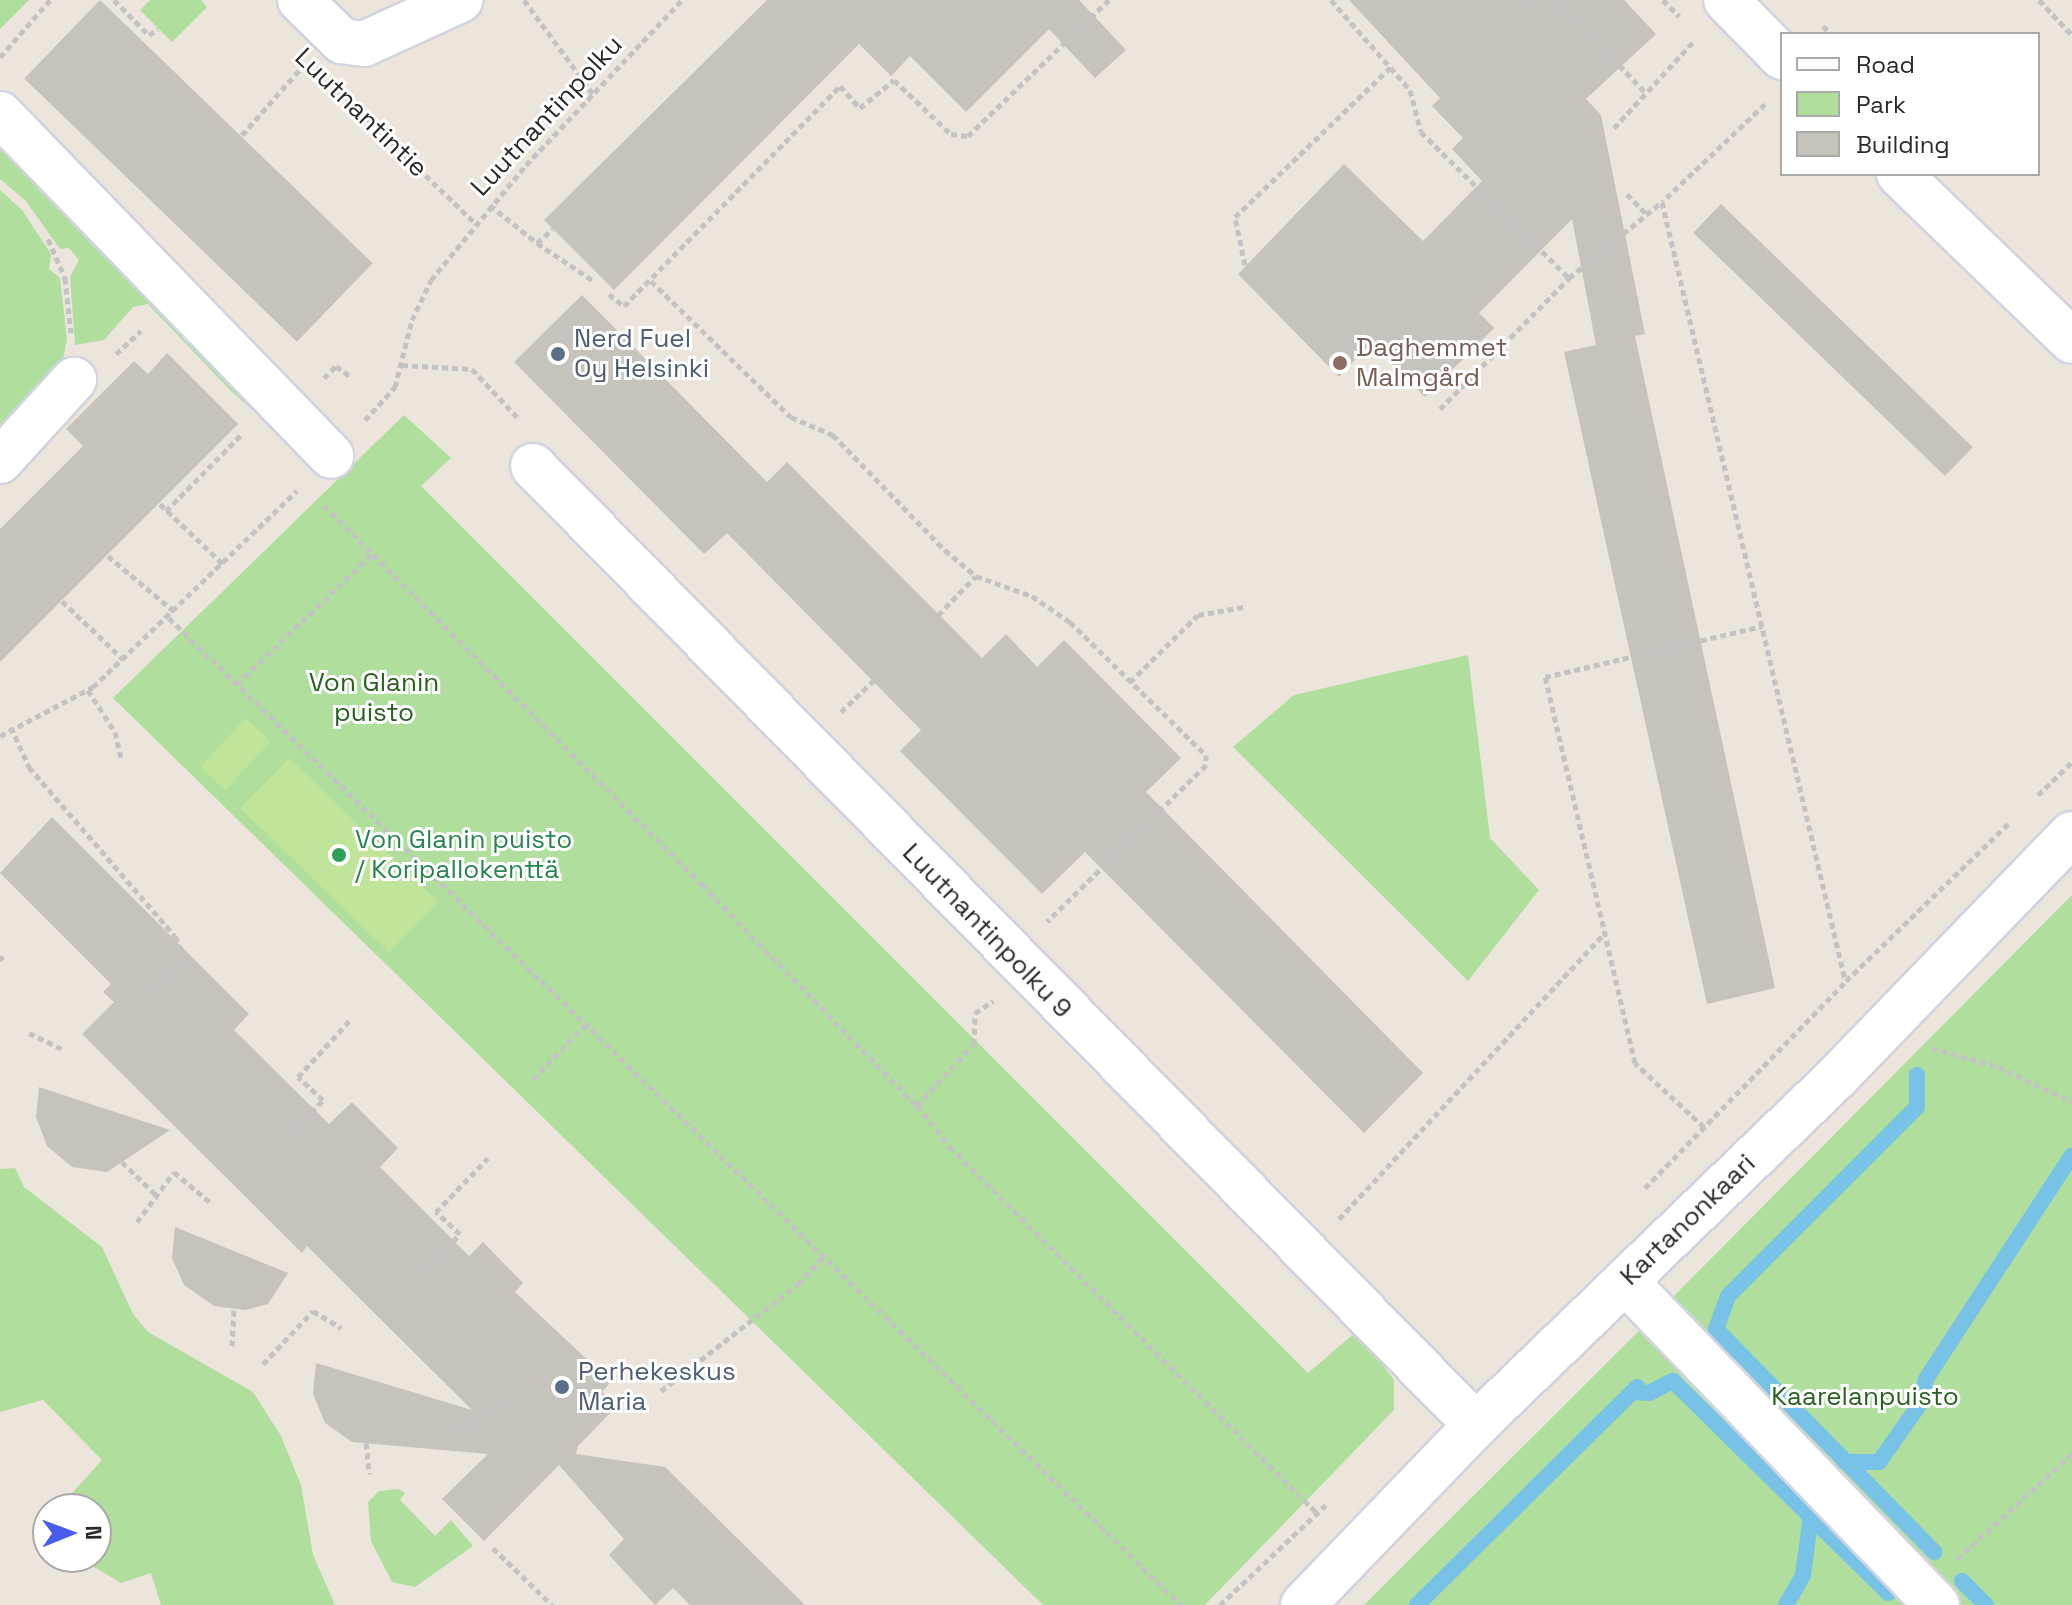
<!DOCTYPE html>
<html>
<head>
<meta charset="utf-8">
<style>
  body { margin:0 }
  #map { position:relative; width:2072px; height:1605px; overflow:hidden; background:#ebe5dc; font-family:"Space Grotesk",sans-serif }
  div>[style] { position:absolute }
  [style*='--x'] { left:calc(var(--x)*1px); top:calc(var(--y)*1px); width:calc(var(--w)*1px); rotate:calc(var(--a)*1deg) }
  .green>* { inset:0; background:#afde9d }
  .pitch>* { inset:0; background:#c0e499; transform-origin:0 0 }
  .stream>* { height:16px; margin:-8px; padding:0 8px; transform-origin:8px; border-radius:8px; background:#77c2e6 }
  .building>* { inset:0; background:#c6c2bc; transform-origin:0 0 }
  .path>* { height:5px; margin-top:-2.5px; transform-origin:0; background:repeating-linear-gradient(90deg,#c3c3c3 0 6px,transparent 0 10px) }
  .roads { filter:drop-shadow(2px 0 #d2d4e1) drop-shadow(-2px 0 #d2d4e1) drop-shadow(0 2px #d2d4e1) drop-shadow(0 -2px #d2d4e1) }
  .minor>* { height:44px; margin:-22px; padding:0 22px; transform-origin:22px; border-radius:22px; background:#fff }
  .dots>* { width:22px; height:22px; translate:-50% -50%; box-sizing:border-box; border:4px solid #fff; border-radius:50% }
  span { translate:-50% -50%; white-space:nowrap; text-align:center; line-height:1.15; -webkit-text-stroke:6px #fff; paint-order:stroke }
  .street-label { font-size:26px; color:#2a2a2a }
  .service-label { font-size:26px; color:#4e5e75 }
  .left { translate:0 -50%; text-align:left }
  .education-label { font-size:26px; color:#785e54 }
  .park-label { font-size:26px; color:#29611f }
  .leisure-label { font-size:26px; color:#27864d }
  .legend { position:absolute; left:1780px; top:32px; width:260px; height:144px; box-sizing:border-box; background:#fff; border:2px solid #aaa; margin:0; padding:10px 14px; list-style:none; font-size:24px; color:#2a2a2a }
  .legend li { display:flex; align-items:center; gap:16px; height:40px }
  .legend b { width:40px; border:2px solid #aaa }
  .north { position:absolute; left:32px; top:1493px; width:80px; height:80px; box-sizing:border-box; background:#fff; border:2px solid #aaa; border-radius:50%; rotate:89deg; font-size:22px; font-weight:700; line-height:32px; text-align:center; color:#2a2a2a }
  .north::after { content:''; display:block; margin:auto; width:28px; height:36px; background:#485ded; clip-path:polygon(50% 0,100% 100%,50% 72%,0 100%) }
</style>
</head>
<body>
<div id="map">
  <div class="green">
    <div style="clip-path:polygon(0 0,29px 0,0 29px)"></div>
    <div style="clip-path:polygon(150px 0,201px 0,207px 7px,172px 42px,140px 10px)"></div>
    <div style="clip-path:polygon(0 142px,298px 450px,231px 391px,148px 304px,133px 307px,104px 340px,75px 345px,70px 277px,79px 260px,69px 248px,60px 249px,25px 200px,0 179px)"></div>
    <div style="clip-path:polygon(0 190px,22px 210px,51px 254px,49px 269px,60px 278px,67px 339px,61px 369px,0 432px)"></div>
    <div style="clip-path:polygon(404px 415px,451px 458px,421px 486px,1308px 1373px,1357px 1331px,1394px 1380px,1394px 1410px,1205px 1605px,1043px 1605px,113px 698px)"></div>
    <div style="clip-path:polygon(1468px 655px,1490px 838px,1539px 890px,1468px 981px,1233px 747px,1294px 695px)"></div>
    <div style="clip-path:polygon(2072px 895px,2072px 1605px,1364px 1605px,1674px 1296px)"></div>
    <div style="clip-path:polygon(15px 1168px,24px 1187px,102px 1247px,133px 1314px,148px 1332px,253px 1392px,281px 1436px,301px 1485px,313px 1555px,335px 1605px,161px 1605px,151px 1573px,121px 1583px,89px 1564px,87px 1557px,96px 1557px,96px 1509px,69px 1509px,65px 1501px,102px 1460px,43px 1400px,0 1412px,0 1169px)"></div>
    <div style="clip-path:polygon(399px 1489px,405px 1493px,400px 1500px,435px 1536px,451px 1520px,473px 1546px,415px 1587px,392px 1582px,371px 1541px,368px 1502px,379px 1491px)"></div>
  </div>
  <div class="pitch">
    <div style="left:246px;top:718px;width:34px;height:67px;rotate:43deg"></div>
    <div style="left:289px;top:758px;width:207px;height:70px;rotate:44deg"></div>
  </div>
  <div class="stream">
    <div style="--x:1917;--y:1075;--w:32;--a:90"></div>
    <div style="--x:1917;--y:1107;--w:267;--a:135"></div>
    <div style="--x:1728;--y:1296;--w:35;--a:110"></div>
    <div style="--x:1716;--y:1329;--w:312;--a:45.6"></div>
    <div style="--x:1632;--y:1392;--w:17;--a:3"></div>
    <div style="--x:1649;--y:1393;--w:27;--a:-27"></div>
    <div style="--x:1673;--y:1381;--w:302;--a:44.6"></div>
    <div style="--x:1845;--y:1462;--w:34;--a:0"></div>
    <div style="--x:1879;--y:1462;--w:75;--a:-54.8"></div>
    <div style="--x:1922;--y:1401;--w:22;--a:-80"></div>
    <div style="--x:1926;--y:1379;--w:267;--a:-56.9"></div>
    <div style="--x:1962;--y:1581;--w:34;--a:45"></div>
    <div style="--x:1417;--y:1605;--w:310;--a:-44.7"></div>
    <div style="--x:1786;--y:1605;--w:34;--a:-60"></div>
    <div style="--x:1803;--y:1575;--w:61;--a:-82.4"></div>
  </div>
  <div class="building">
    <div style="left:100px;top:0;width:379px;height:109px;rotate:44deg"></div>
    <div style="clip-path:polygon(767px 0,1079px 0,1126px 50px,1095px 78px,1049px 29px,966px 112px,910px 56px,891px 76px,859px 44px,614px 290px,544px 220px)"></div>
    <div style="clip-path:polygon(1349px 0,1624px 0,1656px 34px,1586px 99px,1601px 115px,1645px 334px,1635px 336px,1775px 988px,1707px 1004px,1564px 352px,1596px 345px,1572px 219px,1479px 313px,1494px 328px,1425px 397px,1371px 343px,1339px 377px,1238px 274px,1344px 164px,1423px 241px,1482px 181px,1452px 149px,1463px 138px,1432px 106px,1440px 98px)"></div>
    <div style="left:1721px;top:204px;width:350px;height:40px;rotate:44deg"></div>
    <div style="clip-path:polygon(582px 295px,767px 482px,787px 462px,982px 658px,1006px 634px,1037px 667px,1064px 640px,1181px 758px,1146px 792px,1423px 1073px,1364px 1133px,1085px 852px,1042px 894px,900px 751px,921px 730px,727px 533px,704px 554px,514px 362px)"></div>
    <div style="clip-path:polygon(167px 353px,238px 424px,0 662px,0 529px,83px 446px,66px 429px,134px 361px,148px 374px)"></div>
    <div style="clip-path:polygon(52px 817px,249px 1014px,234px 1030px,329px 1124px,352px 1102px,398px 1148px,380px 1167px,469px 1256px,483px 1242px,523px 1283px,515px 1292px,611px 1382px,602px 1392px,618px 1405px,578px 1446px,576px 1454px,665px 1467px,805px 1605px,690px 1605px,673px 1588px,655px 1605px,609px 1555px,624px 1539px,559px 1465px,484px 1541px,442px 1499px,488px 1454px,352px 1442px,325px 1423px,313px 1394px,316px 1363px,472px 1410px,307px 1246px,302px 1253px,82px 1034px,114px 1002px,103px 992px,111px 984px,0 873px)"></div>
    <div style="clip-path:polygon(39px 1087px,170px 1130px,107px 1172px,72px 1167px,47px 1146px,36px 1117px)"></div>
    <div style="clip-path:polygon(175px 1227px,288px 1273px,268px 1304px,245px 1310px,214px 1306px,184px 1285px,172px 1258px)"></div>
  </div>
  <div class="path">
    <div style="--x:114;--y:0;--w:49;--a:45"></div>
    <div style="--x:149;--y:35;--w:11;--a:-34"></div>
    <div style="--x:524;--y:0;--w:117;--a:53.7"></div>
    <div style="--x:1331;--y:0;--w:120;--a:48.7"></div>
    <div style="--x:1410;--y:90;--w:43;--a:75.3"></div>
    <div style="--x:1421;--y:132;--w:208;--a:44.6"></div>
    <div style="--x:1557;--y:0;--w:129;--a:46.3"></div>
    <div style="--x:1663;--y:0;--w:23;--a:45"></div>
    <div style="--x:2039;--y:0;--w:48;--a:46.7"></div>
    <div style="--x:1522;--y:8;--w:14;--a:-34"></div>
    <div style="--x:1823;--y:26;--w:11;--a:45"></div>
    <div style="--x:0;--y:57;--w:76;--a:-48.7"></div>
    <div style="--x:339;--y:92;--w:190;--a:43.9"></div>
    <div style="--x:1765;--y:104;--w:142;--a:136.4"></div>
    <div style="--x:1662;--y:202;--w:799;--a:76.76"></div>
    <div style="--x:1614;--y:128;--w:120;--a:-47.4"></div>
    <div style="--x:242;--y:135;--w:89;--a:-48.6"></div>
    <div style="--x:1627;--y:194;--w:29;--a:46"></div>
    <div style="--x:490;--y:205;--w:60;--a:39"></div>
    <div style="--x:537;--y:243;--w:21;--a:-41"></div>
    <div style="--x:48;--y:239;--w:43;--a:66.4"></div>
    <div style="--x:65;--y:278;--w:55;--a:83.8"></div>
    <div style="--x:537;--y:243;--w:70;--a:33.9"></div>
    <div style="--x:1245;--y:265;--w:49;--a:-101.8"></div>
    <div style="--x:1235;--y:217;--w:218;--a:-43.9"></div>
    <div style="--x:651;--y:281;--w:195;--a:44.2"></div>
    <div style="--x:791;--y:417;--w:46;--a:23.2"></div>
    <div style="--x:833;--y:435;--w:161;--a:45.8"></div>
    <div style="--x:945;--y:550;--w:40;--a:40"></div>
    <div style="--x:976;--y:576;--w:59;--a:19.7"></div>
    <div style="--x:1032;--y:596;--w:46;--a:34.4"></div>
    <div style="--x:1070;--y:622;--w:190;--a:44.4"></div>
    <div style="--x:1206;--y:755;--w:10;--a:90"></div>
    <div style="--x:1206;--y:765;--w:223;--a:135.4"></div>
    <div style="--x:609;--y:294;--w:19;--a:39"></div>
    <div style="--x:624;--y:306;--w:308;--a:-45.5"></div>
    <div style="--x:840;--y:86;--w:30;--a:48"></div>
    <div style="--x:860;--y:108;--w:44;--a:-39.5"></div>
    <div style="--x:894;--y:80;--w:79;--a:43.5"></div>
    <div style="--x:951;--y:134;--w:17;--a:7"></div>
    <div style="--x:968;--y:136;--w:196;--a:-44"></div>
    <div style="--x:116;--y:354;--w:34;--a:-43"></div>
    <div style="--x:402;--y:365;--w:70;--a:3.3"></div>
    <div style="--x:472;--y:369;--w:69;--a:46.8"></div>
    <div style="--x:324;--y:378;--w:17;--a:-45"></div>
    <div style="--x:336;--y:366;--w:17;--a:36"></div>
    <div style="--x:1440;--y:409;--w:184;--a:-45.4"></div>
    <div style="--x:1569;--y:278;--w:120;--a:-39.3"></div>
    <div style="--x:365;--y:420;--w:45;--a:-47.7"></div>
    <div style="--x:395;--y:387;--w:69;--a:-75.8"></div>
    <div style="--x:412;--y:320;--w:44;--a:-64.6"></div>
    <div style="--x:431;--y:280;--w:149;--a:-50.4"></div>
    <div style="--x:526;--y:165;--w:227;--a:-46.6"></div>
    <div style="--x:160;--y:504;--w:87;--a:43.6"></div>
    <div style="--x:324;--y:505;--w:536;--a:45.15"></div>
    <div style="--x:702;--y:885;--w:308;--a:45.8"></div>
    <div style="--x:917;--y:1106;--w:53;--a:51.2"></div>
    <div style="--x:950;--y:1147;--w:518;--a:44.92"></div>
    <div style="--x:166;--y:511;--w:107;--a:-45.4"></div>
    <div style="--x:108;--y:556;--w:87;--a:39.9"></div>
    <div style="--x:62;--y:601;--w:84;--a:43.6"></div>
    <div style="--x:938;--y:615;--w:54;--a:-45.7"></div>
    <div style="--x:169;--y:618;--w:1414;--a:44.28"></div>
    <div style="--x:1130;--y:682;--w:95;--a:-44.6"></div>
    <div style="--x:1198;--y:615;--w:46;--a:-10.1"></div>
    <div style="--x:237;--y:684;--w:187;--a:-43.9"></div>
    <div style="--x:88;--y:690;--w:50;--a:57.3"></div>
    <div style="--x:115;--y:732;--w:28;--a:77"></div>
    <div style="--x:841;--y:712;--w:45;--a:-44.1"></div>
    <div style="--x:11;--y:727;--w:44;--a:65.8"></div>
    <div style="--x:29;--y:767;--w:223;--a:49.2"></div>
    <div style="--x:175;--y:936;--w:24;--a:66"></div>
    <div style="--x:185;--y:958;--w:48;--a:131.6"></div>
    <div style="--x:0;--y:736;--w:105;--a:-27.8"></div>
    <div style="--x:93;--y:687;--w:283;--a:-43.9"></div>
    <div style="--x:2038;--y:795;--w:47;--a:-44.1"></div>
    <div style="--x:0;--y:956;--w:5;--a:53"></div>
    <div style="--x:29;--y:1033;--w:39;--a:26"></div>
    <div style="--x:1932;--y:1048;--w:69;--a:16.1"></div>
    <div style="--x:1998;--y:1067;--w:82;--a:25.3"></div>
    <div style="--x:533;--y:1079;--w:78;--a:-46"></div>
    <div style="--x:917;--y:1106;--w:84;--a:-47.4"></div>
    <div style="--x:974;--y:1044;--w:31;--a:-88"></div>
    <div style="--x:975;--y:1013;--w:22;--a:-34"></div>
    <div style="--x:1704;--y:1127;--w:94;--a:-137.2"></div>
    <div style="--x:1635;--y:1063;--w:396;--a:-103.1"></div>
    <div style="--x:1545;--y:677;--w:223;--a:-13.2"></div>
    <div style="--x:291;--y:1135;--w:47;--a:-47.6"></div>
    <div style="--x:323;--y:1100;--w:34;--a:-137"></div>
    <div style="--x:298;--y:1077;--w:80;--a:-47.5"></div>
    <div style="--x:122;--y:1162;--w:46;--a:44.1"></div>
    <div style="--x:1645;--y:1188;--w:289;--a:-45.8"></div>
    <div style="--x:1846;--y:981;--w:226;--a:-44.1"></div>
    <div style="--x:1339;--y:1219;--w:386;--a:-47.1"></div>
    <div style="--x:137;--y:1222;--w:62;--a:-53.5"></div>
    <div style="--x:174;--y:1172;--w:50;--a:40.1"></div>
    <div style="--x:425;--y:1270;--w:50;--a:-45.8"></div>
    <div style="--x:460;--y:1234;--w:33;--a:-137"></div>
    <div style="--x:436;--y:1212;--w:75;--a:-46.1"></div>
    <div style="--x:232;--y:1346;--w:38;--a:-87"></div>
    <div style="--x:263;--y:1364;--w:73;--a:-46.7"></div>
    <div style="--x:313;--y:1311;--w:33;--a:31"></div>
    <div style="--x:661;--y:1391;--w:174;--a:-38"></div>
    <div style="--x:798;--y:1284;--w:40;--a:-47"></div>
    <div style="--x:444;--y:1424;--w:18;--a:13"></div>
    <div style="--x:462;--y:1428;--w:61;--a:-29.5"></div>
    <div style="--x:366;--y:1443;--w:31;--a:84"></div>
    <div style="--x:493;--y:1548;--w:82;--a:44"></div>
    <div style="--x:1957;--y:1559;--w:156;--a:-42.4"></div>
    <div style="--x:1220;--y:1605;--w:150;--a:-43.4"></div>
  </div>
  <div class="roads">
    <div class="minor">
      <div style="--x:300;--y:0;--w:59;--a:44.3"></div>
      <div style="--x:342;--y:41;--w:22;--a:8"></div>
      <div style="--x:364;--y:44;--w:106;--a:-24.6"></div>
      <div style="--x:1726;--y:0;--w:80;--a:45.5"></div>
      <div style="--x:0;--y:114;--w:476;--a:45.9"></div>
      <div style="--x:1899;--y:174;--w:240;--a:44"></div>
      <div style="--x:0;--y:461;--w:110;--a:-47.6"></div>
      <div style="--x:533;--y:466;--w:1345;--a:45.48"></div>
      <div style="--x:1625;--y:1281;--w:450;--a:46.1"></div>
      <div style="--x:1303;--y:1605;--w:250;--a:-46.1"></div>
      <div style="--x:1476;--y:1425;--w:500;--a:-43.95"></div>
      <div style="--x:1836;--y:1078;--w:339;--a:-46"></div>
    </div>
  </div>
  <div class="dots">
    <div style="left:558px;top:354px;background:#5c6f8a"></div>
    <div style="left:1340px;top:363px;background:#8d6e63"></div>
    <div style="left:339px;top:855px;background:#2e9e5b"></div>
    <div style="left:562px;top:1387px;background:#5c6f8a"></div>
  </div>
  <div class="street-label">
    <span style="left:361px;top:113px;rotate:44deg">Luutnantintie</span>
    <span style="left:547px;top:116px;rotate:-47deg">Luutnantinpolku</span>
    <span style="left:987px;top:931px;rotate:46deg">Luutnantinpolku 9</span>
    <span style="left:1688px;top:1220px;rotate:-44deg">Kartanonkaari</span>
  </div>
  <div class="service-label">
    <span class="left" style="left:574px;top:354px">Nerd Fuel<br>Oy Helsinki</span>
    <span class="left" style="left:578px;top:1387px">Perhekeskus<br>Maria</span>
  </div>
  <div class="education-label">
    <span class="left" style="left:1356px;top:363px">Daghemmet<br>Malmgård</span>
  </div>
  <div class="park-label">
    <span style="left:374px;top:698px">Von Glanin<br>puisto</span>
    <span style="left:1865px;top:1397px">Kaarelanpuisto</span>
  </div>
  <div class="leisure-label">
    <span class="left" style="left:355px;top:855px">Von Glanin puisto<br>/ Koripallokenttä</span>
  </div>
  <ul class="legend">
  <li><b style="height:10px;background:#fff"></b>Road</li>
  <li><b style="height:22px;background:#afde9d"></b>Park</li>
  <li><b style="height:22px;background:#c6c2bc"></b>Building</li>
  </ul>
  <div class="north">N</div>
</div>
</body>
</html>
